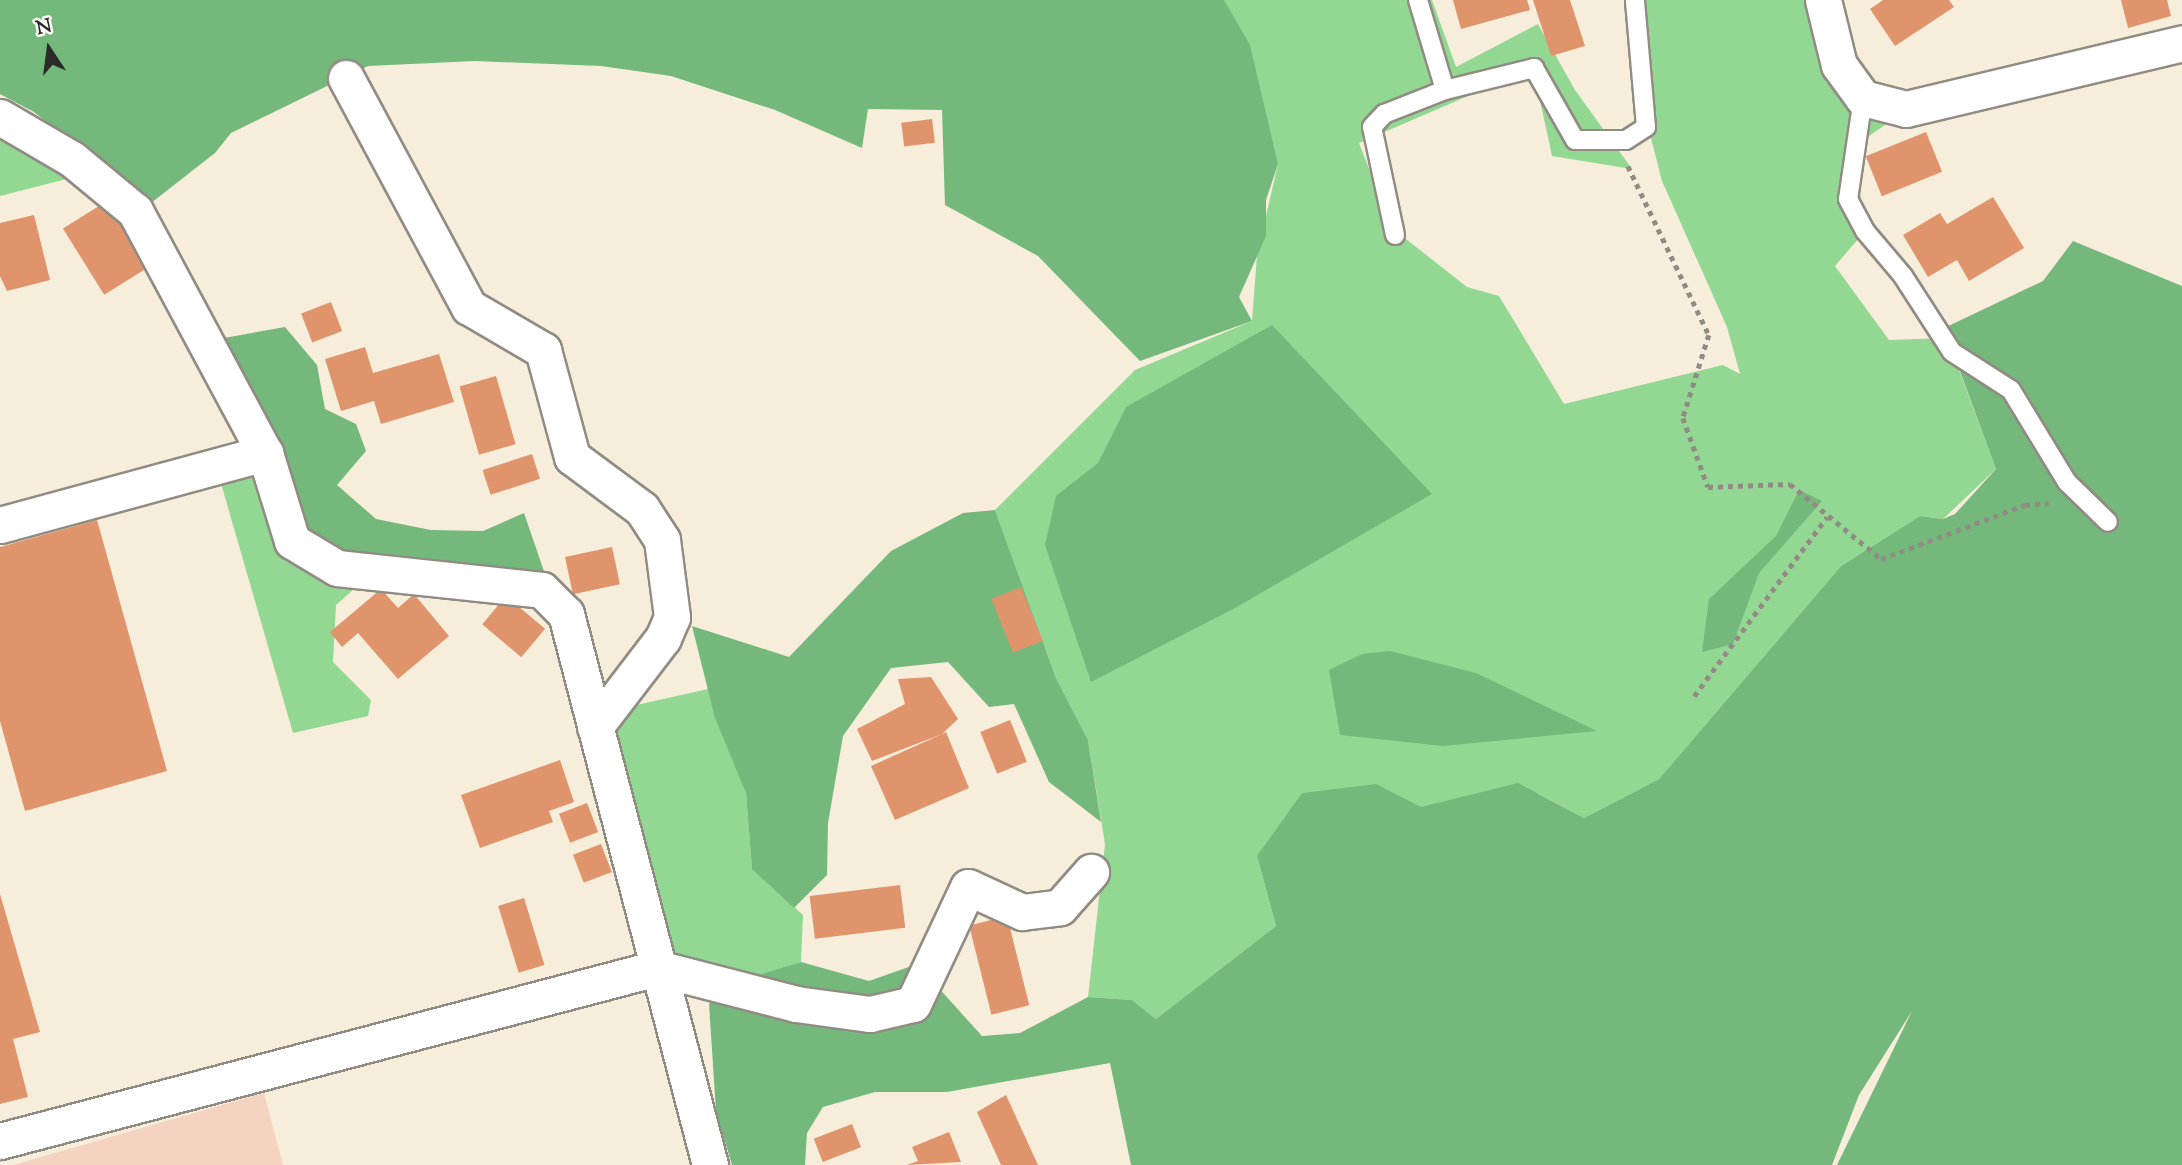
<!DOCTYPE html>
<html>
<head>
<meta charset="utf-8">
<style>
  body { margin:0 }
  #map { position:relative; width:2182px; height:1165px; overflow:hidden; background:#f7eddb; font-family:"Sorts Mill Goudy",serif }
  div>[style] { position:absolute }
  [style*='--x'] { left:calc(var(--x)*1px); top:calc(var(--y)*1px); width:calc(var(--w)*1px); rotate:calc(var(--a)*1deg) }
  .built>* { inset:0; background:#f5d3c1 }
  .green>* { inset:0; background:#92d892 }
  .forest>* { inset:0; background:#75b87c }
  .building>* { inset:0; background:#e0946c; transform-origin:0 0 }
  .path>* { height:4.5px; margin-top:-2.25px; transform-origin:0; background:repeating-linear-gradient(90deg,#918c83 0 5px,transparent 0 10px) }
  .roads { filter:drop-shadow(2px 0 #918c83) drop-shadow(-2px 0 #918c83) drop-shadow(0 2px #918c83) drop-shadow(0 -2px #918c83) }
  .lane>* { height:18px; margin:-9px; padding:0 9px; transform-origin:9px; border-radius:9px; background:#fff }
  .street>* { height:35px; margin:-17.5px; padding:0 17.5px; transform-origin:17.5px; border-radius:17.5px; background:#fff }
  span { translate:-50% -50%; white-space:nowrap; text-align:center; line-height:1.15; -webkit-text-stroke:5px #fdfcf7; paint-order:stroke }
  .north { position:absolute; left:14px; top:14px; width:70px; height:70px; -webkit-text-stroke:5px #fdfcf7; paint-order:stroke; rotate:347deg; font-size:19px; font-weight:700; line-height:28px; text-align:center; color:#2b2b2b }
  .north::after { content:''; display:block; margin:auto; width:24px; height:32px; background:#2b2b2b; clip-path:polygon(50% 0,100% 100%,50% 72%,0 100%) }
</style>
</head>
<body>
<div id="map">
  <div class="built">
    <div style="clip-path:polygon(264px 1093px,283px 1165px,13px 1165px)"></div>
  </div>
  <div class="green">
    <div style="clip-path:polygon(1224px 0,1432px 0,1456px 67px,1538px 24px,1575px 90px,1632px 169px,1552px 156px,1533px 68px,1359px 143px,1392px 228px,1467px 287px,1499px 296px,1564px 404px,1723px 365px,1740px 374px,1727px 327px,1662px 181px,1645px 115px,1635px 0,1819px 0,1833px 81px,1897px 117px,1854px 146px,1865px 231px,1835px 266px,1889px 340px,1947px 338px,1996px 469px,1943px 519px,1920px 516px,1841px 566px,1659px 779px,1584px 818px,1539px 794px,1257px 856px,1276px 926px,1156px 1019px,1132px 1000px,1088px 997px,1105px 844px,1088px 740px,1056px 678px,995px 510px,1135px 370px,1252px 321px,1257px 255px,1278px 164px)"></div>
    <div style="clip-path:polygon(0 134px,90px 173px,0 196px)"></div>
    <div style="clip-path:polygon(256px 456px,302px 547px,363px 581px,336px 605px,333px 662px,371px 700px,368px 716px,293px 733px,216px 466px)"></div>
    <div style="clip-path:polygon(708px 689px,746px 793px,752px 868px,803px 915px,801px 962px,734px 985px,667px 969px,607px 733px,623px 708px)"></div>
  </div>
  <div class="forest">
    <div style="clip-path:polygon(0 0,1224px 0,1250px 45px,1278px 164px,1266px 200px,1266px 236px,1239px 297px,1252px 321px,1140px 361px,1038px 256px,945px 205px,942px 110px,868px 109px,862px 148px,775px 110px,671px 76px,601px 66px,475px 61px,368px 66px,231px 133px,215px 153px,151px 203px,34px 112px,0 94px)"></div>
    <div style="clip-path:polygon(2073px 241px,2182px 286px,2182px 1165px,1837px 1165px,1912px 1011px,1859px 1095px,1832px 1165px,1131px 1165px,1110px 1063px,947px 1092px,875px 1092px,823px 1107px,807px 1133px,805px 1165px,732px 1165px,716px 1111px,709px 1004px,720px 987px,801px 962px,869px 981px,917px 964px,982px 1036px,1020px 1033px,1088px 997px,1132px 1000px,1156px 1019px,1276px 926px,1257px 856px,1302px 793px,1376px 784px,1421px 807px,1518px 783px,1584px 818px,1659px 779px,1841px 566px,1920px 516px,1943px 519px,1955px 514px,1996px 469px,1944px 328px,2043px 281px)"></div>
    <div style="clip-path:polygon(1272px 325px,1432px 494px,1235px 608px,1091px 682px,1045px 545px,1056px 496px,1098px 463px,1126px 407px)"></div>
    <div style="clip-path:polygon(285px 327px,317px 365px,325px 409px,356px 424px,366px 451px,337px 485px,376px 519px,431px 530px,483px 531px,524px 513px,547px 580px,334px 550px,301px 524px,224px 338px)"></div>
    <div style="clip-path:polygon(1799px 490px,1822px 501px,1759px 573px,1733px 644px,1702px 652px,1709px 599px,1776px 536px)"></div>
    <div style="clip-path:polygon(995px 510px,1056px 678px,1088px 740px,1101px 822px,1049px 782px,1014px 704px,989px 707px,948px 662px,891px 668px,843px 736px,828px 823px,827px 875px,794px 908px,752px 869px,746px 793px,715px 718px,692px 626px,789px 657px,891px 551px,963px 513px)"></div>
    <div style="clip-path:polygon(1390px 651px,1476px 673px,1597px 731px,1443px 746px,1340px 735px,1329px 670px,1362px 654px)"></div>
  </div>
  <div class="building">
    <div style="clip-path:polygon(1453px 0,1527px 0,1530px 10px,1461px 29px)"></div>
    <div style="clip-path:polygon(1533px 0,1570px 0,1585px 46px,1551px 56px)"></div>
    <div style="clip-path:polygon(1883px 0,1949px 0,1954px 7px,1895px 46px,1870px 9px)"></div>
    <div style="clip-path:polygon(2121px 0,2167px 0,2171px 16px,2128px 28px)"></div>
    <div style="left:932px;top:119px;width:24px;height:31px;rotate:83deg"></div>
    <div style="left:1926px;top:132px;width:43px;height:65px;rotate:68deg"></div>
    <div style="clip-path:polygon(1993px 197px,2024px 248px,1969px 281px,1957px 260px,1928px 277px,1903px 235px,1940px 213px,1947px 224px)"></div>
    <div style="left:107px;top:201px;width:78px;height:52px;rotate:58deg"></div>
    <div style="clip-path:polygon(34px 215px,50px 280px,7px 291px,0 276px,0 223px)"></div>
    <div style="left:331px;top:302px;width:31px;height:32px;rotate:69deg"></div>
    <div style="clip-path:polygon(365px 347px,373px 373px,439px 354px,454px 402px,381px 424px,374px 401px,341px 411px,325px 359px)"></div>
    <div style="left:496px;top:376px;width:71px;height:38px;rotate:74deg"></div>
    <div style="left:532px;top:454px;width:26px;height:52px;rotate:72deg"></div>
    <div style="clip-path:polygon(97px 520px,167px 771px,25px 811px,0 721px,0 547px)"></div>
    <div style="left:612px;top:547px;width:38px;height:48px;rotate:78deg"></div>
    <div style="left:1021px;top:587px;width:58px;height:32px;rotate:68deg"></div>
    <div style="clip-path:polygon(381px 589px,398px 608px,414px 594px,449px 636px,398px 679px,358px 633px,342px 647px,330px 632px)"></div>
    <div style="left:506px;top:596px;width:51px;height:37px;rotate:40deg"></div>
    <div style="clip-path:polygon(931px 677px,958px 719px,942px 734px,946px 732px,969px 788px,895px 820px,871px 766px,942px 734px,872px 761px,857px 729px,905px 704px,898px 679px)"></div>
    <div style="left:1010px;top:720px;width:45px;height:32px;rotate:68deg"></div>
    <div style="clip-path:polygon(560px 760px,574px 802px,549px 811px,553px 822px,480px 848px,461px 795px)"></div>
    <div style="left:587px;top:803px;width:31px;height:30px;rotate:69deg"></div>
    <div style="left:601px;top:844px;width:30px;height:30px;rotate:69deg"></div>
    <div style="left:900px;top:885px;width:43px;height:91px;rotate:83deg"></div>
    <div style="clip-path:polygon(0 894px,40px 1032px,13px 1039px,28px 1097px,0 1104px)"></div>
    <div style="left:524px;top:898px;width:70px;height:27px;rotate:73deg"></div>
    <div style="left:1007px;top:916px;width:92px;height:39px;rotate:76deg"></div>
    <div style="clip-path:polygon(1006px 1095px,1038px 1165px,1001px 1165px,977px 1112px)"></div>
    <div style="left:852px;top:1124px;width:25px;height:41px;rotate:69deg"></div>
    <div style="clip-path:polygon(949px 1132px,961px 1162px,907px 1165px,918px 1161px,912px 1147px)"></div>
  </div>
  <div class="path">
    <div style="--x:1628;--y:166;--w:187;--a:64.4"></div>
    <div style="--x:1709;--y:335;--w:87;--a:107.4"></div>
    <div style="--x:1683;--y:418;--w:73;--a:70.1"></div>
    <div style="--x:1708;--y:487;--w:82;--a:-2.1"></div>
    <div style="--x:1790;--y:484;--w:118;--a:39.5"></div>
    <div style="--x:1881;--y:559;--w:154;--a:-20.6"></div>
    <div style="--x:2025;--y:505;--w:24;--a:-5"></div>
    <div style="--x:1694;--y:696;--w:223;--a:-53.4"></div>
  </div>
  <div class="roads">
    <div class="lane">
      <div style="--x:1418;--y:0;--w:94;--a:73.3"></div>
      <div style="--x:1445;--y:90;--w:92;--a:-13.9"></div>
      <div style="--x:1534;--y:68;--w:83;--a:60.3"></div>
      <div style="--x:1575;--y:140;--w:51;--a:0"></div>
      <div style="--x:1626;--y:140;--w:24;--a:-33"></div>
      <div style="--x:1646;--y:127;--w:127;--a:-95"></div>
      <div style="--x:1863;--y:98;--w:102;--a:98.4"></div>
      <div style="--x:1848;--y:199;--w:36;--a:62"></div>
      <div style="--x:1865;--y:231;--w:59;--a:49.8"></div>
      <div style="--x:1903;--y:276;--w:90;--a:57.2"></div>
      <div style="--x:1952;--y:352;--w:70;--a:32.8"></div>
      <div style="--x:2011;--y:390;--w:108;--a:58.7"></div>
      <div style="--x:2067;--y:482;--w:57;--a:44.3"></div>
      <div style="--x:1395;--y:235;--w:110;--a:-102"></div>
      <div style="--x:1372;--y:127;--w:18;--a:-47"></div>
      <div style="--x:1384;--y:114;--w:66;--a:-21.5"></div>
    </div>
    <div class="street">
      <div style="--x:1823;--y:0;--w:67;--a:76.2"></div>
      <div style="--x:1839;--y:65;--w:41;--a:54"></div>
      <div style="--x:1863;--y:98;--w:44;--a:14.3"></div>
      <div style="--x:1906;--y:109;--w:284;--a:-13.4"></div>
      <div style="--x:346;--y:78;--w:260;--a:61.8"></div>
      <div style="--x:469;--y:307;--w:86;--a:30.2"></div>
      <div style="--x:543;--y:350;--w:111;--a:74.8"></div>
      <div style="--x:572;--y:457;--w:87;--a:36.6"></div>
      <div style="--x:642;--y:509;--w:37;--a:57"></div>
      <div style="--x:662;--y:540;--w:78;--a:82.6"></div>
      <div style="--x:672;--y:617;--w:23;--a:113"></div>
      <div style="--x:663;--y:638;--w:112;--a:127.4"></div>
      <div style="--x:0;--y:117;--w:83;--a:30.3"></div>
      <div style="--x:72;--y:159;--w:82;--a:39.5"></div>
      <div style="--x:135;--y:211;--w:275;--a:61.8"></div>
      <div style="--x:265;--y:453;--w:92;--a:72.9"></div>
      <div style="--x:292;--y:541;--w:52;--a:31"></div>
      <div style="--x:337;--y:568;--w:206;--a:6.1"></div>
      <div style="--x:542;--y:590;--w:34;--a:45"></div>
      <div style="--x:566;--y:614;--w:570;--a:75.35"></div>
      <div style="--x:0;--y:525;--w:275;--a:-15.2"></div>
      <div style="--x:0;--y:1141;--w:679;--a:-14.75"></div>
      <div style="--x:657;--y:968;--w:144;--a:14.5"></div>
      <div style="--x:796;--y:1004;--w:75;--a:7.7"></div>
      <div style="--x:870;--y:1014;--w:44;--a:-13.1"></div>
      <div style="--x:913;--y:1004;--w:129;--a:-64.8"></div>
      <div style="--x:968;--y:887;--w:60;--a:24.8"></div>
      <div style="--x:1022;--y:912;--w:38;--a:-7"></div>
      <div style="--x:1060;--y:907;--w:47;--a:-48.5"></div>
    </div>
  </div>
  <div class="north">N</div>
</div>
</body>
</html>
